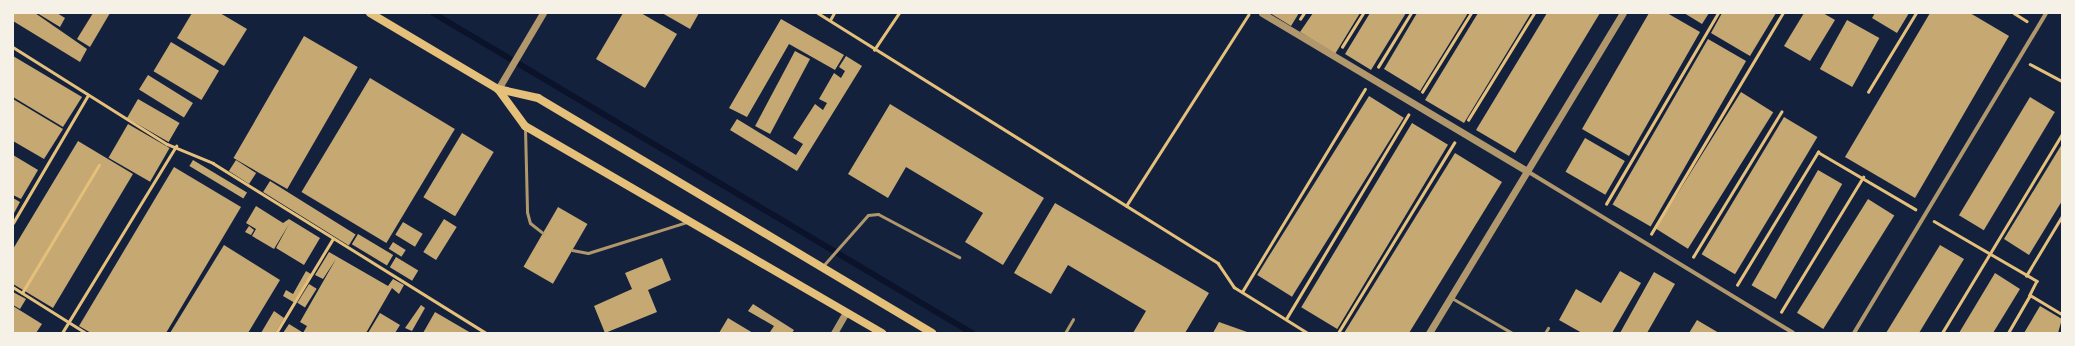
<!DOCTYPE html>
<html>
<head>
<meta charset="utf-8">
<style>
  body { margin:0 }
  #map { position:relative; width:2075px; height:346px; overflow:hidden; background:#14213d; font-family:Quicksand,sans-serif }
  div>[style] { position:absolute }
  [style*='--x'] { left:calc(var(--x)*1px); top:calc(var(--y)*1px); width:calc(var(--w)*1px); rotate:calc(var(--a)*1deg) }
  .stream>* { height:6px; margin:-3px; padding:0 3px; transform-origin:3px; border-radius:3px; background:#0b132b }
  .building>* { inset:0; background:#c6a872; transform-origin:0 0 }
  .path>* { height:2.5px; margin:-1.25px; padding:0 1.25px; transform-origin:1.25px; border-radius:1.25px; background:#e5c07b }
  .service>* { height:3px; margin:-1.5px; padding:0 1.5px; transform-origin:1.5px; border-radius:1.5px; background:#b1986c }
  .minor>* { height:4px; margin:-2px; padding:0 2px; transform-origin:2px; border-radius:2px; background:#b1986c }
  .tertiary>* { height:7px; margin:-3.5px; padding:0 3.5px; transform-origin:3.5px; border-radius:3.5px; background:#b1986c }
  .secondary>* { height:8px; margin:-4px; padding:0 4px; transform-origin:4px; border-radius:4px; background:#e5c07b }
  span { translate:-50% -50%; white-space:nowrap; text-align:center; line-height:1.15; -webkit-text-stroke:3px #f6f1e7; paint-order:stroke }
  .frame { position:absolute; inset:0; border:14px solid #f6f1e7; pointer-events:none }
</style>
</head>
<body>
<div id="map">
  <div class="stream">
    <div style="--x:433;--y:13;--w:627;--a:30.7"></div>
  </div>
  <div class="building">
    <div style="clip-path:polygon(13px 13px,35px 13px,87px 49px,80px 62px,13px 21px)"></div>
    <div style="clip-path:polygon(37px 13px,57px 13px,65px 18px,60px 27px)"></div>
    <div style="clip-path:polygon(93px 13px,110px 13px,90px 47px,77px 39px)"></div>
    <div style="clip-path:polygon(192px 13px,220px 13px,247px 29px,224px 66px,177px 38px)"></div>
    <div style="clip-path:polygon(623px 13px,641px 13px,677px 34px,645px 88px,596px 59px)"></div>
    <div style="clip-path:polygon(662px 13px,699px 13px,690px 29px)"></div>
    <div style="clip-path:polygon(1270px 13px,1299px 13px,1291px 26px)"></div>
    <div style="clip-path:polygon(1313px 13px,1360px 13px,1335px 54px,1300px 32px)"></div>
    <div style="clip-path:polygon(1370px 13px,1406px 13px,1371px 70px,1345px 54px)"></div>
    <div style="clip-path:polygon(1417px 13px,1468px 13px,1420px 91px,1384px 69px)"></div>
    <div style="clip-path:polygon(1478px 13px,1531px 13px,1464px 123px,1425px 100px)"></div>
    <div style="clip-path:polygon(1547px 13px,1600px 13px,1515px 153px,1476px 130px)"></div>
    <div style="clip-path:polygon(1649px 13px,1667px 13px,1700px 32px,1629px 156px,1582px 129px)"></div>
    <div style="clip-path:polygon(1684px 13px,1709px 13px,1702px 24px)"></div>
    <div style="clip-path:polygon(1722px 13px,1776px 13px,1750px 56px,1711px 33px)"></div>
    <div style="clip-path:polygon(1804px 13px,1823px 13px,1835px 20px,1810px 61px,1784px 46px)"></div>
    <div style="clip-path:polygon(1875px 13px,1909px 13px,1897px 33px,1872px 18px)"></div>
    <div style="clip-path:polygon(1930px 13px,1970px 13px,2009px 36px,1915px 198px,1845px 157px)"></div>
    <div style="clip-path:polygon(781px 19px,844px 55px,835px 70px,789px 44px,747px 117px,729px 108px)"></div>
    <div style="left:1847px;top:20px;width:37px;height:56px;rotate:29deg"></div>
    <div style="left:304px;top:36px;width:62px;height:141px;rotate:30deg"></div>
    <div style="left:1708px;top:39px;width:44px;height:191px;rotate:30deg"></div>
    <div style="left:171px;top:42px;width:56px;height:34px;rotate:31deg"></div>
    <div style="left:795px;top:51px;width:17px;height:85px;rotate:28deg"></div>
    <div style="clip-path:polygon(13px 56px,82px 97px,63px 127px,13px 97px)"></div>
    <div style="clip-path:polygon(846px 56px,862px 66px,797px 171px,730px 130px,737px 119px,796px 155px,803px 144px,793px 138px,815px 104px,823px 110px,827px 103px,819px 99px,834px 73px,841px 78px,845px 71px,839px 67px)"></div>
    <div style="left:148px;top:75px;width:53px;height:17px;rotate:32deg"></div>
    <div style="left:370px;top:78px;width:99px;height:133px;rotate:31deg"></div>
    <div style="left:1741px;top:92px;width:38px;height:161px;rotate:32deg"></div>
    <div style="left:1369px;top:96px;width:41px;height:211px;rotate:32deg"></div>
    <div style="left:2030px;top:97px;width:29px;height:138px;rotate:31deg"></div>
    <div style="clip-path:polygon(13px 99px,63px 129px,44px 159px,13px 141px)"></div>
    <div style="left:138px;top:99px;width:48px;height:22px;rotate:30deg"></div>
    <div style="clip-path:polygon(890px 104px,1044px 198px,1003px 265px,965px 242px,983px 213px,906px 167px,888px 198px,848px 174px)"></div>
    <div style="left:1784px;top:117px;width:39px;height:160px;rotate:31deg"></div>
    <div style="left:1412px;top:123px;width:42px;height:215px;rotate:31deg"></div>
    <div style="left:128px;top:124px;width:48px;height:39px;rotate:30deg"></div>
    <div style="left:462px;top:133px;width:37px;height:75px;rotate:31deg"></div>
    <div style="left:1585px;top:138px;width:46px;height:39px;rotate:30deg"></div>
    <div style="clip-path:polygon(78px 141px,133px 174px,53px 308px,13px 284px,13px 249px)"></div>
    <div style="clip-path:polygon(2062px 144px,2062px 201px,2029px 255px,2004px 239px)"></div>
    <div style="clip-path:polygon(1455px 153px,1502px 182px,1409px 333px,1344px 333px)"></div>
    <div style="clip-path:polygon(13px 155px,38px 170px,21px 199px,13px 195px)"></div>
    <div style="left:193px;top:160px;width:63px;height:7px;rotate:31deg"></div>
    <div style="left:236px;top:160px;width:24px;height:13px;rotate:33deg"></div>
    <div style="clip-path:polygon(174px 167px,241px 207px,166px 333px,91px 333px,79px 326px)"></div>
    <div style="left:1818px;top:170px;width:28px;height:133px;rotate:30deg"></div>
    <div style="left:270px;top:181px;width:101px;height:13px;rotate:32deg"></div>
    <div style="clip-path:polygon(13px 198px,20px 202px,13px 215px)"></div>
    <div style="left:1868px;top:199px;width:31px;height:134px;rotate:32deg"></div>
    <div style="clip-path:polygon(1055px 203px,1209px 293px,1185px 333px,1133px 333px,1146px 311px,1068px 265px,1051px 294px,1014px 273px)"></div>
    <div style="clip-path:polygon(256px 206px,283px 223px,289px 219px,320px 238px,304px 265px,276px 248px,289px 224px,274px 249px,252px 236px,256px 229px,246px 223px)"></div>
    <div style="left:558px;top:207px;width:34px;height:69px;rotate:30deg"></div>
    <div style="left:444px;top:219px;width:15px;height:39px;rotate:32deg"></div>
    <div style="left:403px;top:222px;width:23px;height:15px;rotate:31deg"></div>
    <div style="clip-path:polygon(249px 226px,254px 230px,251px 235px,245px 232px)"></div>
    <div style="left:358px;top:234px;width:41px;height:12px;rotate:31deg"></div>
    <div style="left:393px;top:242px;width:15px;height:8px;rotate:32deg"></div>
    <div style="clip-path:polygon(224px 245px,280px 280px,248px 333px,170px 333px)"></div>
    <div style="clip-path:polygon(1940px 245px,1964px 259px,1919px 333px,1886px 333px)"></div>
    <div style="clip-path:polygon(329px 252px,388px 286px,393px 279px,404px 285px,399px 294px,392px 288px,366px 333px,303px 333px,307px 326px,300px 322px,336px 259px,323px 279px,315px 275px)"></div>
    <div style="left:396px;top:257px;width:26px;height:12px;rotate:31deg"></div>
    <div style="clip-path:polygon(662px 258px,671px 280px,648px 290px,657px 312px,605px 333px,594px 306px,632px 289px,625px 273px)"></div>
    <div style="clip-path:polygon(306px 271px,311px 274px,295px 303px,283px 296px,286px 290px,293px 294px)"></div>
    <div style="clip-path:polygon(1620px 271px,1641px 283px,1612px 333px,1582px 333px,1559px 320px,1576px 289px,1601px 303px)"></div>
    <div style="clip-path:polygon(1654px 272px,1675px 284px,1647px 333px,1620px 333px)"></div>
    <div style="clip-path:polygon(1995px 273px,2020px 289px,1993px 333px,1959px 333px)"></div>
    <div style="left:309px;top:284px;width:9px;height:22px;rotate:32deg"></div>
    <div style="clip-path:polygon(13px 292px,26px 299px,20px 309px,13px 305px)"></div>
    <div style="clip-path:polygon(753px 304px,794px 330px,792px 333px,770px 332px,774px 326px,748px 311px)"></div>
    <div style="clip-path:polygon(421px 305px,425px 308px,412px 331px,405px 328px)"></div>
    <div style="clip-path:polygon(13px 306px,42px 324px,36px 333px,13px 333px)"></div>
    <div style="clip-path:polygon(2040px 306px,2062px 319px,2058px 333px,2024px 333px)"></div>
    <div style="clip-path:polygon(274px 311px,284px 318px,275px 333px,261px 333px)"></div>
    <div style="clip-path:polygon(435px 312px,471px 333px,423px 333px)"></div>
    <div style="clip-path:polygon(380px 313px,400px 325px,395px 333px,368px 333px)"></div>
    <div style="clip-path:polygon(728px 318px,753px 333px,719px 333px)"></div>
    <div style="clip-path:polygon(1697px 320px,1719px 333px,1689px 333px)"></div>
    <div style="clip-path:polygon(1219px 322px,1250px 333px,1213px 333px)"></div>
    <div style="clip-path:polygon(289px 324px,302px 332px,301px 333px,283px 333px)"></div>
  </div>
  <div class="path">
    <div style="--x:818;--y:13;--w:472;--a:32"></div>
    <div style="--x:1218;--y:263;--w:29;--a:56"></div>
    <div style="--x:1234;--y:287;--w:87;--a:31.9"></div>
    <div style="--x:2014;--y:13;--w:15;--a:32"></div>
    <div style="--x:1300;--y:19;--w:7;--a:-56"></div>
    <div style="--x:830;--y:20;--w:8;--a:-60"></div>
    <div style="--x:13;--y:47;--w:182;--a:32.2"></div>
    <div style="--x:167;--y:144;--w:50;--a:22.4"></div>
    <div style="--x:213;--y:163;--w:322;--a:31.9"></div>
    <div style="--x:1342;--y:47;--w:40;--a:-58"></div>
    <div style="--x:874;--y:50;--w:45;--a:-56"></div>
    <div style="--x:2030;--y:64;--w:36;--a:28"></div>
    <div style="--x:1378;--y:67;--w:63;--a:-58.6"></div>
    <div style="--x:1422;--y:92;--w:93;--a:-58.2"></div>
    <div style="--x:1868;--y:92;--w:92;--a:-58.7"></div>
    <div style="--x:1468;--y:120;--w:126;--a:-58.3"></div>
    <div style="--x:1606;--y:204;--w:221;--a:-59.6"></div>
    <div style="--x:1126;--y:206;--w:227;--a:-57.4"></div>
    <div style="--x:1934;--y:221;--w:119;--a:30.2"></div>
    <div style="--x:2037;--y:281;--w:16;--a:117"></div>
    <div style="--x:2030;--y:295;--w:37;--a:31"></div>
    <div style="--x:13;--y:223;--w:148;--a:-59.6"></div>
    <div style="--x:1651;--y:234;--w:257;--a:-59.2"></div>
    <div style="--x:1693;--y:257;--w:170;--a:-58.7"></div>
    <div style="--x:2026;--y:276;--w:70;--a:-59"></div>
    <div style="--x:1737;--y:285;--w:156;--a:-58.7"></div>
    <div style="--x:1818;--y:152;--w:113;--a:30.4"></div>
    <div style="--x:13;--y:287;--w:86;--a:32.2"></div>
    <div style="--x:1242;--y:292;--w:237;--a:-58.8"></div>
    <div style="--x:22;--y:293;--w:149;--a:-59"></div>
    <div style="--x:1781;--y:312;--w:158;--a:-58.7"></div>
    <div style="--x:1286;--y:319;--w:238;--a:-59.1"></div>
    <div style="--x:62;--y:333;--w:219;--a:-58.6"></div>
    <div style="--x:276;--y:333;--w:109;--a:-58.9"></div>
    <div style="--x:1338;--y:333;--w:223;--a:-58.6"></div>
    <div style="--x:1942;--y:333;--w:232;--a:-58.9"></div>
    <div style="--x:2008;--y:333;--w:44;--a:-59.9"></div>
  </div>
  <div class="service">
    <div style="--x:525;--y:128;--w:84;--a:88.6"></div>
    <div style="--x:527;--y:212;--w:11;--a:75"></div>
    <div style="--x:530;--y:223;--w:16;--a:38"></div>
    <div style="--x:572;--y:250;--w:16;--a:11"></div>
    <div style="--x:588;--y:253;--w:104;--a:-17.4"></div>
    <div style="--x:822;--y:267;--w:69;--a:-48.5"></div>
    <div style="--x:868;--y:215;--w:10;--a:-6"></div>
    <div style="--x:878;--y:214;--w:92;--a:28"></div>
    <div style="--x:1450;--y:297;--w:72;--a:30.1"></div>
    <div style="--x:1065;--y:333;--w:16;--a:-60"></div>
    <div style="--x:1545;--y:333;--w:6;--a:-59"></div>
  </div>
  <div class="minor">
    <div style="--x:1527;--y:171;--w:311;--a:31.3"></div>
    <div style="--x:1854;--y:333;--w:373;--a:-59"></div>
  </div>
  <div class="tertiary">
    <div style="--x:1262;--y:13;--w:309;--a:30.8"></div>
    <div style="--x:498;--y:89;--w:88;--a:-59.4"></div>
    <div style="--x:834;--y:333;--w:24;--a:-60"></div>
    <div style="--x:1429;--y:333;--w:374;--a:-58.8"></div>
  </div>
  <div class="secondary">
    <div style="--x:370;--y:13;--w:149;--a:30.7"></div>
    <div style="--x:498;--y:89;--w:41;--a:12.7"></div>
    <div style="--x:538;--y:98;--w:459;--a:30.8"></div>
    <div style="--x:498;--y:89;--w:46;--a:53.9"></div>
    <div style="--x:525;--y:126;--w:413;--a:30.1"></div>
  </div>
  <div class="frame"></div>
</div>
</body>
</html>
